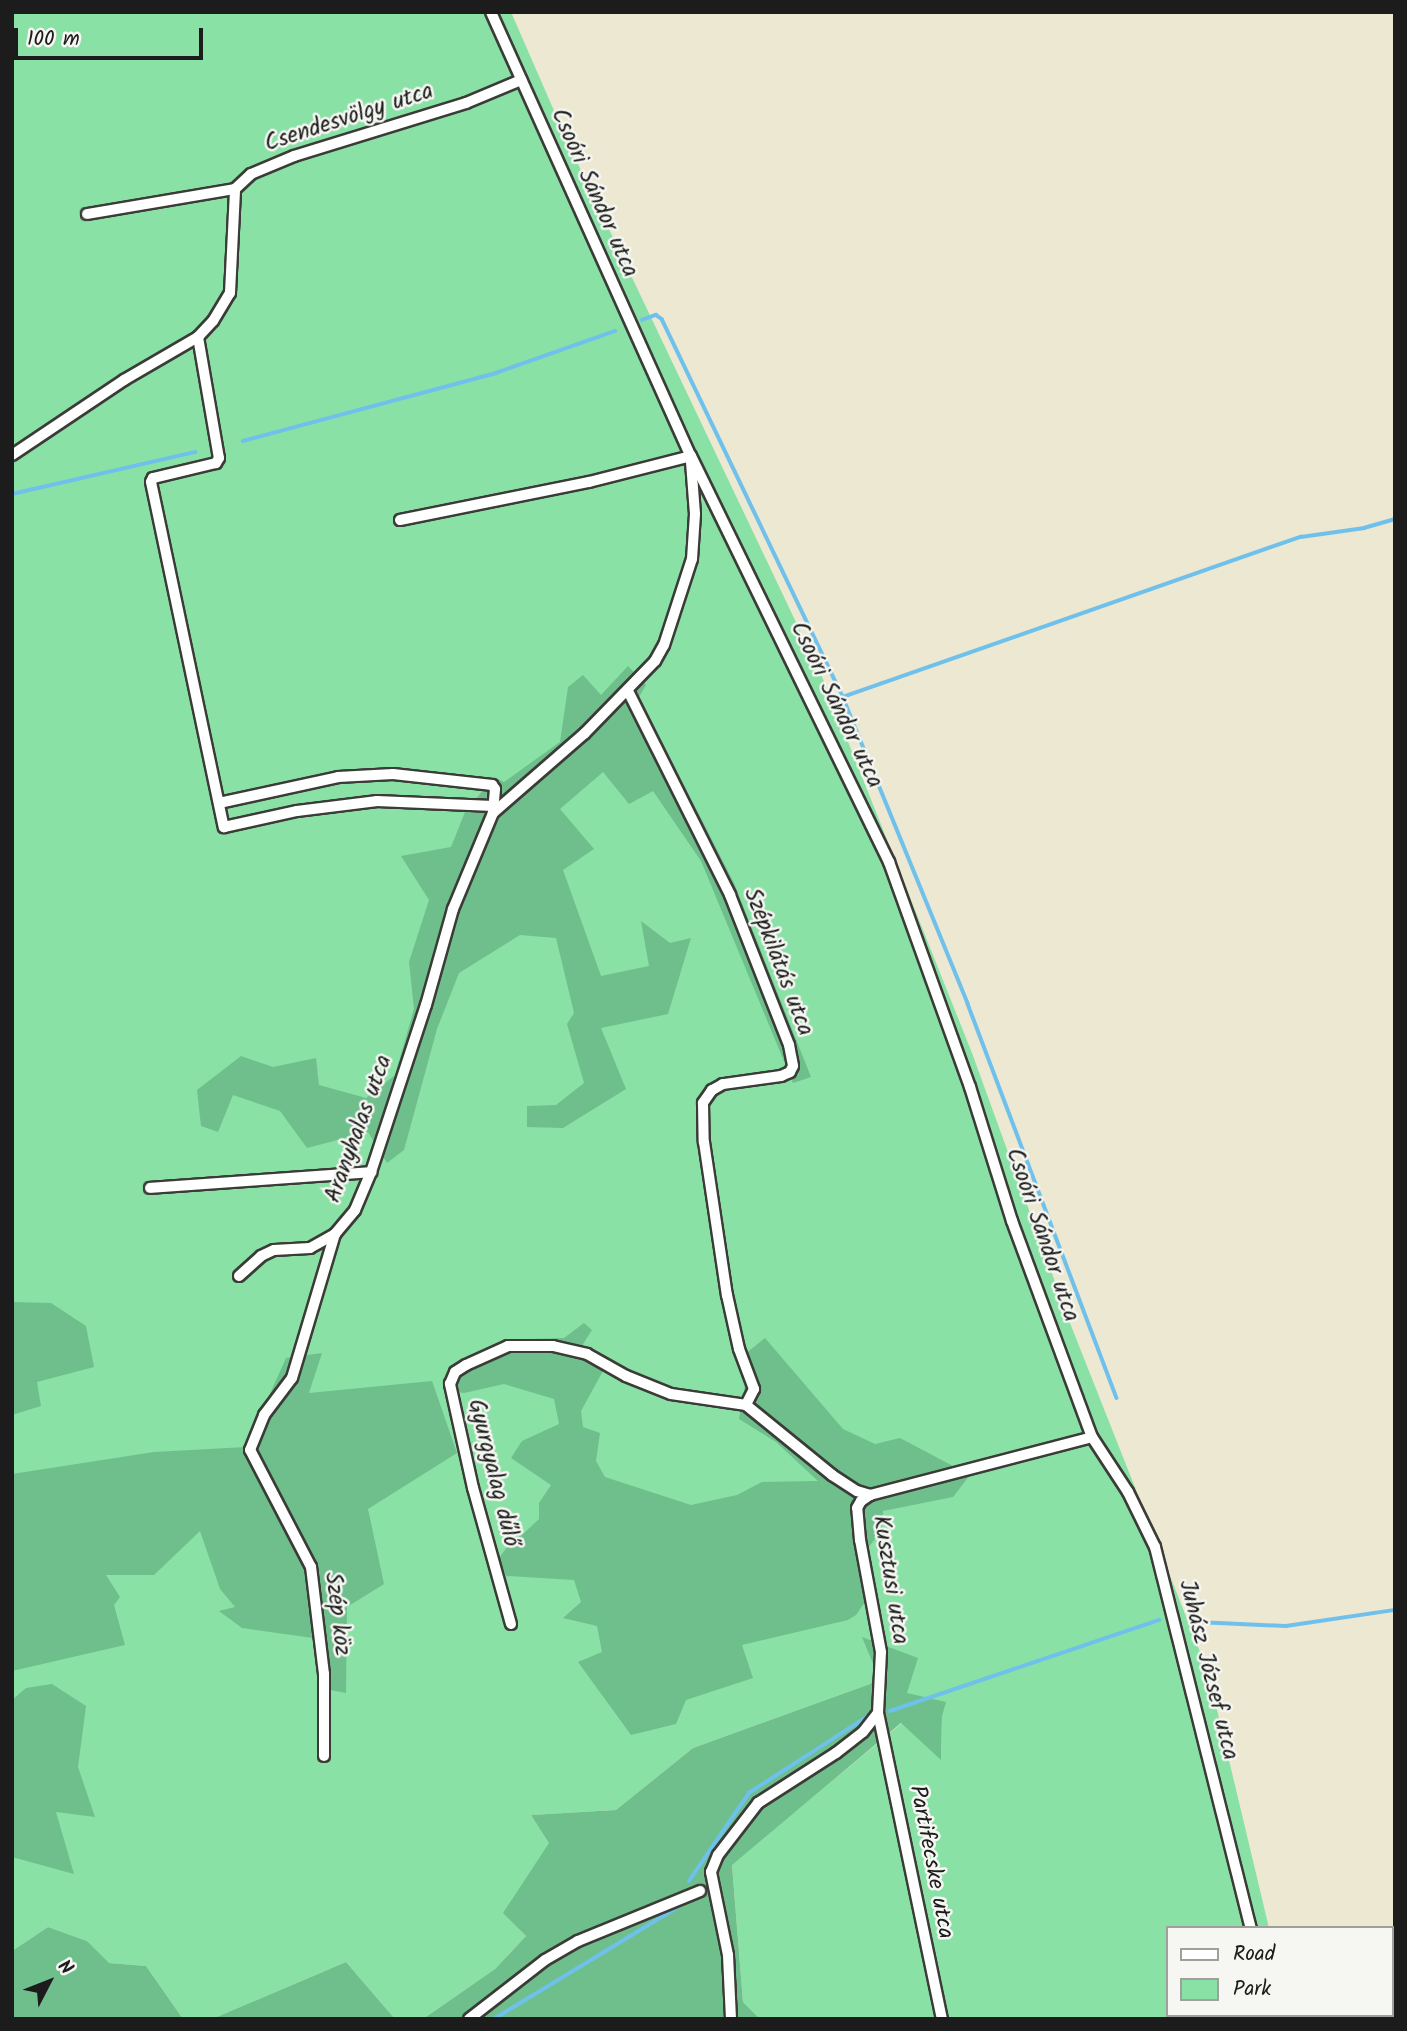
<!DOCTYPE html>
<html>
<head>
<meta charset="utf-8">
<style>
  body { margin:0 }
  #map { position:relative; width:1407px; height:2031px; overflow:hidden; background:#ece8d1; font-family:Kalam,sans-serif }
  div>[style] { position:absolute }
  [style*='--x'] { left:calc(var(--x)*1px); top:calc(var(--y)*1px); width:calc(var(--w)*1px); rotate:calc(var(--a)*1deg) }
  .green>* { inset:0; background:#89e1a6 }
  .forest>* { inset:0; background:#6ebf8b }
  .stream>* { height:3.5px; margin:-1.75px; padding:0 1.75px; transform-origin:1.75px; border-radius:1.75px; background:#6fc1eb }
  .roads { filter:drop-shadow(2px 0 #3b3b37) drop-shadow(-2px 0 #3b3b37) drop-shadow(0 2px #3b3b37) drop-shadow(0 -2px #3b3b37) }
  .minor>* { height:10px; margin:-5px; padding:0 5px; transform-origin:5px; border-radius:5px; background:#fff }
  span { translate:-50% -50%; white-space:nowrap; text-align:center; line-height:1.15; -webkit-text-stroke:5px #f6f6f2; paint-order:stroke }
  .street-label { font-size:23px; color:#1c1c1c }
  .frame { position:absolute; inset:0; border:14px solid #1c1c1c; pointer-events:none }
  .legend { position:absolute; left:1166px; top:1926px; width:228px; height:91px; box-sizing:border-box; background:#f6f6f2; border:2px solid #9f9f9c; margin:0; padding:9px 12px; list-style:none; font-size:21px; color:#1c1c1c }
  .legend li { display:flex; align-items:center; gap:14px; height:35px }
  .legend b { width:35px; border:2px solid #9f9f9c }
  .north { position:absolute; left:14px; top:1947px; width:70px; height:70px; -webkit-text-stroke:5px #f6f6f2; paint-order:stroke; rotate:48deg; font-size:19px; font-weight:700; line-height:28px; text-align:center; color:#1c1c1c }
  .north::after { content:''; display:block; margin:auto; width:24px; height:32px; background:#1c1c1c; clip-path:polygon(50% 0,100% 100%,50% 72%,0 100%) }
  .scale { position:absolute; left:14px; top:28px; width:189px; height:32px; box-sizing:border-box; border:4px solid #1c1c1c; border-top:0; padding-left:9px; font-size:21px; line-height:24px; white-space:nowrap; color:#1c1c1c; -webkit-text-stroke:5px #f6f6f2; paint-order:stroke }
</style>
</head>
<body>
<div id="map">
  <div class="green">
    <div style="clip-path:polygon(12px 12px,511px 12px,569px 145px,823px 679px,972px 1053px,1070px 1323px,1208px 1672px,1269px 1928px,1167px 1928px,1167px 2015px,1290px 2015px,1290px 2019px,760px 2019px,743px 2002px,732px 1864px,902px 1723px,941px 1759px,942px 1716px,907px 1693px,863px 1638px,878px 1676px,870px 1684px,693px 1748px,616px 1810px,531px 1815px,550px 1843px,504px 1913px,526px 1936px,495px 1969px,423px 2019px,395px 2019px,346px 1962px,212px 2019px,183px 2019px,146px 1966px,108px 1963px,87px 1941px,48px 1927px,12px 1951px)"></div>
  </div>
  <div class="forest">
    <div style="clip-path:polygon(628px 666px,646px 685px,639px 697px,734px 883px,811px 1077px,793px 1083px,701px 861px,653px 791px,629px 804px,603px 772px,560px 809px,594px 849px,563px 870px,601px 976px,649px 966px,641px 921px,670px 943px,691px 938px,668px 1014px,601px 1028px,626px 1089px,563px 1128px,527px 1127px,527px 1106px,556px 1105px,584px 1083px,567px 1024px,574px 1013px,556px 938px,520px 935px,459px 973px,437px 1029px,404px 1150px,387px 1163px,368px 1132px,307px 1148px,280px 1111px,233px 1095px,218px 1132px,201px 1126px,197px 1090px,241px 1056px,273px 1067px,316px 1058px,319px 1085px,366px 1098px,395px 1075px,414px 1009px,409px 962px,429px 900px,401px 856px,451px 847px,465px 812px,494px 777px,504px 782px,560px 742px,568px 687px,583px 675px,601px 695px)"></div>
    <div style="clip-path:polygon(12px 1302px,51px 1303px,86px 1326px,94px 1367px,37px 1382px,41px 1406px,12px 1415px)"></div>
    <div style="clip-path:polygon(584px 1323px,592px 1330px,583px 1344px,580px 1357px,603px 1371px,581px 1411px,583px 1427px,600px 1433px,596px 1461px,605px 1477px,691px 1505px,737px 1495px,762px 1482px,818px 1481px,776px 1442px,739px 1419px,746px 1379px,744px 1355px,765px 1338px,843px 1429px,875px 1444px,900px 1438px,970px 1475px,953px 1497px,883px 1511px,882px 1531px,860px 1557px,867px 1599px,856px 1615px,848px 1620px,742px 1645px,753px 1678px,686px 1700px,676px 1724px,631px 1735px,578px 1662px,602px 1652px,597px 1626px,563px 1618px,581px 1602px,574px 1580px,506px 1576px,499px 1558px,511px 1542px,508px 1523px,523px 1534px,539px 1519px,539px 1503px,551px 1485px,511px 1458px,522px 1441px,559px 1424px,554px 1399px,504px 1384px,464px 1393px,442px 1389px,481px 1350px,528px 1339px,564px 1338px)"></div>
    <div style="clip-path:polygon(322px 1353px,309px 1393px,432px 1381px,457px 1453px,368px 1509px,384px 1584px,347px 1607px,346px 1693px,320px 1688px,313px 1638px,242px 1628px,219px 1611px,235px 1607px,220px 1589px,200px 1531px,154px 1575px,106px 1575px,120px 1597px,114px 1605px,125px 1645px,12px 1671px,12px 1474px,154px 1452px,246px 1447px,286px 1358px)"></div>
    <div style="clip-path:polygon(862px 1637px,918px 1658px,907px 1693px,946px 1702px,942px 1716px,941px 1760px,901px 1723px,732px 1865px,743px 2002px,760px 2019px,423px 2019px,495px 1969px,526px 1936px,503px 1913px,549px 1843px,531px 1815px,616px 1810px,693px 1748px,870px 1684px,878px 1676px)"></div>
    <div style="clip-path:polygon(52px 1684px,86px 1706px,78px 1767px,95px 1817px,56px 1812px,74px 1874px,12px 1857px,12px 1700px,26px 1688px)"></div>
    <div style="clip-path:polygon(48px 1927px,87px 1941px,109px 1963px,146px 1966px,183px 2019px,12px 2019px,12px 1951px)"></div>
    <div style="clip-path:polygon(346px 1962px,395px 2019px,212px 2019px)"></div>
  </div>
  <div class="stream">
    <div style="--x:642;--y:320;--w:15;--a:-20"></div>
    <div style="--x:656;--y:315;--w:7;--a:34"></div>
    <div style="--x:662;--y:319;--w:419;--a:64.4"></div>
    <div style="--x:843;--y:697;--w:331;--a:67.8"></div>
    <div style="--x:968;--y:1004;--w:421;--a:69.3"></div>
    <div style="--x:243;--y:441;--w:262;--a:-15"></div>
    <div style="--x:496;--y:373;--w:126;--a:-19.4"></div>
    <div style="--x:12;--y:494;--w:188;--a:-12.9"></div>
    <div style="--x:843;--y:697;--w:485;--a:-19.3"></div>
    <div style="--x:1301;--y:537;--w:64;--a:-8.1"></div>
    <div style="--x:1364;--y:528;--w:32;--a:-16"></div>
    <div style="--x:1197;--y:1622;--w:89;--a:2.6"></div>
    <div style="--x:1286;--y:1626;--w:110;--a:-8.4"></div>
    <div style="--x:890;--y:1711;--w:284;--a:-18.7"></div>
    <div style="--x:689;--y:1881;--w:107;--a:-55.7"></div>
    <div style="--x:749;--y:1793;--w:142;--a:-32.9"></div>
    <div style="--x:494;--y:2019;--w:215;--a:-31.3"></div>
  </div>
  <div class="roads">
    <div class="minor">
      <div style="--x:491;--y:12;--w:487;--a:65.8"></div>
      <div style="--x:691;--y:456;--w:452;--a:64"></div>
      <div style="--x:889;--y:862;--w:239;--a:70.2"></div>
      <div style="--x:970;--y:1087;--w:140;--a:72.6"></div>
      <div style="--x:1012;--y:1221;--w:230;--a:69.7"></div>
      <div style="--x:1092;--y:1437;--w:66;--a:56.8"></div>
      <div style="--x:1128;--y:1492;--w:61;--a:63.9"></div>
      <div style="--x:1155;--y:1547;--w:393;--a:75.9"></div>
      <div style="--x:87;--y:214;--w:150;--a:-9.6"></div>
      <div style="--x:198;--y:337;--w:123;--a:80.2"></div>
      <div style="--x:219;--y:458;--w:6;--a:121"></div>
      <div style="--x:216;--y:463;--w:65;--a:166.6"></div>
      <div style="--x:153;--y:478;--w:4;--a:117"></div>
      <div style="--x:151;--y:482;--w:353;--a:78.1"></div>
      <div style="--x:224;--y:827;--w:75;--a:-12.4"></div>
      <div style="--x:297;--y:811;--w:81;--a:-7.1"></div>
      <div style="--x:377;--y:801;--w:116;--a:2.5"></div>
      <div style="--x:12;--y:455;--w:135;--a:-33.8"></div>
      <div style="--x:124;--y:380;--w:86;--a:-30.2"></div>
      <div style="--x:198;--y:337;--w:22;--a:-47"></div>
      <div style="--x:213;--y:321;--w:33;--a:-59"></div>
      <div style="--x:230;--y:293;--w:104;--a:-87.2"></div>
      <div style="--x:235;--y:189;--w:22;--a:-43"></div>
      <div style="--x:251;--y:174;--w:47;--a:-22.7"></div>
      <div style="--x:294;--y:156;--w:180;--a:-17.1"></div>
      <div style="--x:466;--y:103;--w:60;--a:-22.7"></div>
      <div style="--x:400;--y:520;--w:193;--a:-11.4"></div>
      <div style="--x:589;--y:482;--w:105;--a:-14.3"></div>
      <div style="--x:628;--y:691;--w:228;--a:63.4"></div>
      <div style="--x:730;--y:895;--w:161;--a:68.5"></div>
      <div style="--x:789;--y:1045;--w:21;--a:79"></div>
      <div style="--x:793;--y:1066;--w:7;--a:117"></div>
      <div style="--x:790;--y:1072;--w:10;--a:156"></div>
      <div style="--x:781;--y:1076;--w:59;--a:172.1"></div>
      <div style="--x:723;--y:1084;--w:13;--a:151"></div>
      <div style="--x:712;--y:1090;--w:16;--a:125"></div>
      <div style="--x:703;--y:1103;--w:39;--a:89"></div>
      <div style="--x:704;--y:1142;--w:155;--a:81.5"></div>
      <div style="--x:727;--y:1295;--w:55;--a:77.5"></div>
      <div style="--x:739;--y:1349;--w:43;--a:69.4"></div>
      <div style="--x:754;--y:1389;--w:18;--a:117"></div>
      <div style="--x:219;--y:803;--w:122;--a:-12.3"></div>
      <div style="--x:338;--y:777;--w:55;--a:-3.1"></div>
      <div style="--x:393;--y:774;--w:100;--a:6.3"></div>
      <div style="--x:492;--y:785;--w:5;--a:53"></div>
      <div style="--x:495;--y:789;--w:22;--a:95"></div>
      <div style="--x:150;--y:1188;--w:222;--a:-4.1"></div>
      <div style="--x:239;--y:1276;--w:30;--a:-42"></div>
      <div style="--x:261;--y:1256;--w:14;--a:-25"></div>
      <div style="--x:274;--y:1250;--w:36;--a:-3"></div>
      <div style="--x:310;--y:1248;--w:29;--a:-29"></div>
      <div style="--x:511;--y:1624;--w:141;--a:-105.6"></div>
      <div style="--x:473;--y:1488;--w:107;--a:-102.5"></div>
      <div style="--x:450;--y:1384;--w:13;--a:-67"></div>
      <div style="--x:455;--y:1372;--w:13;--a:-32"></div>
      <div style="--x:466;--y:1365;--w:46;--a:-24.3"></div>
      <div style="--x:508;--y:1346;--w:45;--a:0"></div>
      <div style="--x:553;--y:1346;--w:35;--a:13"></div>
      <div style="--x:587;--y:1354;--w:45;--a:29.4"></div>
      <div style="--x:626;--y:1376;--w:48;--a:21.8"></div>
      <div style="--x:671;--y:1394;--w:76;--a:8.3"></div>
      <div style="--x:746;--y:1405;--w:111;--a:39.1"></div>
      <div style="--x:832;--y:1475;--w:30;--a:33"></div>
      <div style="--x:857;--y:1491;--w:14;--a:17"></div>
      <div style="--x:878;--y:1713;--w:313;--a:78.2"></div>
      <div style="--x:324;--y:1756;--w:82;--a:-90"></div>
      <div style="--x:324;--y:1674;--w:108;--a:-96.9"></div>
      <div style="--x:311;--y:1567;--w:132;--a:-117.5"></div>
      <div style="--x:250;--y:1450;--w:38;--a:-68"></div>
      <div style="--x:264;--y:1415;--w:46;--a:-52.9"></div>
      <div style="--x:292;--y:1378;--w:150;--a:-73.4"></div>
      <div style="--x:335;--y:1234;--w:31;--a:-50"></div>
      <div style="--x:355;--y:1210;--w:41;--a:-67.2"></div>
      <div style="--x:371;--y:1172;--w:176;--a:-71.8"></div>
      <div style="--x:426;--y:1005;--w:100;--a:-74.3"></div>
      <div style="--x:453;--y:909;--w:104;--a:-67.4"></div>
      <div style="--x:493;--y:813;--w:121;--a:-41"></div>
      <div style="--x:584;--y:734;--w:102;--a:-45.8"></div>
      <div style="--x:655;--y:661;--w:18;--a:-61"></div>
      <div style="--x:664;--y:645;--w:90;--a:-72"></div>
      <div style="--x:692;--y:559;--w:45;--a:-86.2"></div>
      <div style="--x:695;--y:514;--w:52;--a:-94.4"></div>
      <div style="--x:1272;--y:2015;--w:4;--a:76"></div>
      <div style="--x:469;--y:2019;--w:96;--a:-37.8"></div>
      <div style="--x:545;--y:1960;--w:38;--a:-30"></div>
      <div style="--x:578;--y:1941;--w:132;--a:-22.3"></div>
      <div style="--x:731;--y:2019;--w:64;--a:-92.7"></div>
      <div style="--x:728;--y:1955;--w:85;--a:-101.6"></div>
      <div style="--x:711;--y:1872;--w:18;--a:-68"></div>
      <div style="--x:718;--y:1855;--w:66;--a:-52.4"></div>
      <div style="--x:758;--y:1803;--w:93;--a:-32.7"></div>
      <div style="--x:836;--y:1753;--w:34;--a:-38"></div>
      <div style="--x:863;--y:1732;--w:24;--a:-52"></div>
      <div style="--x:878;--y:1713;--w:61;--a:-87.2"></div>
      <div style="--x:881;--y:1652;--w:114;--a:-100.6"></div>
      <div style="--x:860;--y:1540;--w:32;--a:-95"></div>
      <div style="--x:857;--y:1508;--w:8;--a:-60"></div>
      <div style="--x:861;--y:1501;--w:11;--a:-34"></div>
      <div style="--x:870;--y:1495;--w:229;--a:-14.6"></div>
    </div>
  </div>
  <div class="street-label">
    <span style="left:349px;top:118px;rotate:-18deg">Csendesvölgy utca</span>
    <span style="left:594px;top:193px;rotate:66deg">Csoóri Sándor utca</span>
    <span style="left:836px;top:705px;rotate:64deg">Csoóri Sándor utca</span>
    <span style="left:778px;top:962px;rotate:69deg">Szépkilátás utca</span>
    <span style="left:359px;top:1129px;rotate:-70deg">Aranyhalas utca</span>
    <span style="left:1042px;top:1235px;rotate:71deg">Csoóri Sándor utca</span>
    <span style="left:493px;top:1473px;rotate:76deg">Gyurgyalag dűlő</span>
    <span style="left:890px;top:1580px;rotate:81deg">Kusztusi utca</span>
    <span style="left:337px;top:1614px;rotate:83deg">Szép köz</span>
    <span style="left:1208px;top:1670px;rotate:76deg">Juhász József utca</span>
    <span style="left:931px;top:1862px;rotate:79deg">Partifecske utca</span>
  </div>
  <div class="frame"></div>
  <ul class="legend">
  <li><b style="height:9px;background:#fff"></b>Road</li>
  <li><b style="height:19px;background:#89e1a6"></b>Park</li>
  </ul>
  <div class="north">N</div>
  <div class="scale">100 m</div>
</div>
</body>
</html>
